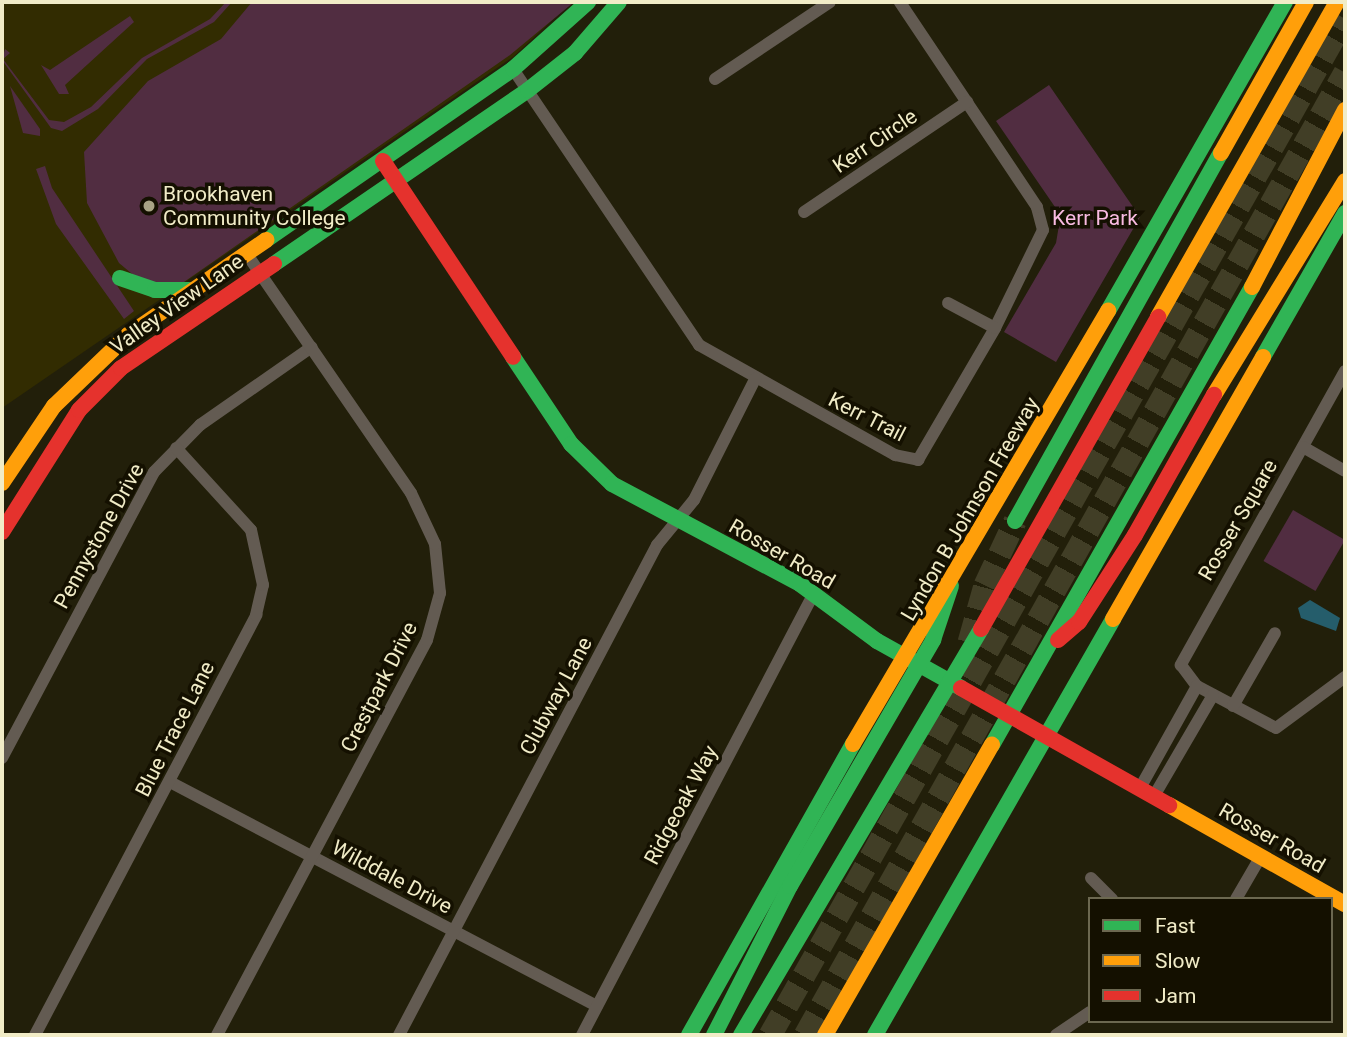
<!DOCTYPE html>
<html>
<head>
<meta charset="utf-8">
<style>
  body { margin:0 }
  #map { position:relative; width:1347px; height:1037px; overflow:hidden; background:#221f0a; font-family:Roboto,sans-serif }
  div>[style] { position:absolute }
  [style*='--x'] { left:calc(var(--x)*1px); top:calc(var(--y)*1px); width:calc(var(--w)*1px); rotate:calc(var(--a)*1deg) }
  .built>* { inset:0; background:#322c01 }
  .green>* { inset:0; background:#512d41; transform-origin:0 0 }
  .water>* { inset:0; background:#255d6b }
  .highway-tunnel>* { height:23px; margin-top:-11.5px; transform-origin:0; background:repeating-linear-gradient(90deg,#413e26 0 23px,transparent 0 34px) }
  .street>* { height:12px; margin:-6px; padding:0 6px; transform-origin:6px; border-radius:6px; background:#635b52 }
  .fast>* { height:16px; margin:-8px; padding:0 8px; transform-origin:8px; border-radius:8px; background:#30b455 }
  .slow>* { height:16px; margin:-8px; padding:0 8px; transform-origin:8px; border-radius:8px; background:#ff9f0a }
  .jam>* { height:16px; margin:-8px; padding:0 8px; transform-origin:8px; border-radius:8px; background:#e5322d }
  .dots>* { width:19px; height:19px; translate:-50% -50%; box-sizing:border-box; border:4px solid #141000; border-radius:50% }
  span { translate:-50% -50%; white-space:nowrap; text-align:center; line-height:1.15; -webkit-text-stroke:7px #141000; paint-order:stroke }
  .street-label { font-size:21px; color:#f1ecc7 }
  .poi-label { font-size:21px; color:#f1ecc7 }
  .left { translate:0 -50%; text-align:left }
  .park-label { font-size:21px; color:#f9bae1 }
  .frame { position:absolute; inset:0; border:4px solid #f1ecc7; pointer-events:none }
  .legend { position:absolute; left:1088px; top:897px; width:245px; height:126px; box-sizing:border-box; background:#141000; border:2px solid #6c6850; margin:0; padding:9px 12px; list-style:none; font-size:21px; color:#f1ecc7 }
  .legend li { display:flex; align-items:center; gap:14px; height:35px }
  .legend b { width:35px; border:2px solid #6c6850 }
</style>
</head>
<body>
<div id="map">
  <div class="built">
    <div style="clip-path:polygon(2px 2px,572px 2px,513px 57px,2px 408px)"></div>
  </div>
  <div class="green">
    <div style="clip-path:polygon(226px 2px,232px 2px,214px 22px,147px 59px,98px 109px,62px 131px,51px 128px,2px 60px,5px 49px,10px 53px,3px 59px,49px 120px,64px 122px,91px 107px,142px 58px,210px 19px)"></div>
    <div style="clip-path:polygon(252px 2px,574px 2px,510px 55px,184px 282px,149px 288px,119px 263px,87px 203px,84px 152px,148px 81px,221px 39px)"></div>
    <div style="clip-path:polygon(130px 16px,134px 22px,65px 85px,69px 94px,59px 94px,41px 65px,50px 70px)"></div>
    <div style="clip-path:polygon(1049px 85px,1140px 217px,1056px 362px,1004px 332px,1056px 243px,1059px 225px,1055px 207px,996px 121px)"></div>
    <div style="clip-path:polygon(10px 86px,40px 129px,40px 136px,23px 133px)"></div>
    <div style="clip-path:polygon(45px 166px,52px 188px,134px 311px,124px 319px,56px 224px,36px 169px)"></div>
    <div style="left:1293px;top:510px;width:60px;height:59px;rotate:30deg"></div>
  </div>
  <div class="water">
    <div style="clip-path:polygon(1310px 600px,1340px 618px,1336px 631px,1301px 618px,1298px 608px)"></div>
  </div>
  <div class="highway-tunnel">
    <div style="--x:969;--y:642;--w:59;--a:-74.3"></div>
    <div style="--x:985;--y:585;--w:71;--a:-64.9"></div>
    <div style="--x:770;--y:1035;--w:1168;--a:-60.52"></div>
    <div style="--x:805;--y:1035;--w:1104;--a:-60.72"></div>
  </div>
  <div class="street">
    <div style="--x:513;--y:69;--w:333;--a:56"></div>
    <div style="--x:699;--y:345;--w:225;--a:29.3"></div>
    <div style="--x:895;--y:455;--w:24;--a:12"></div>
    <div style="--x:918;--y:460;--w:153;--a:-59.7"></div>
    <div style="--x:995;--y:328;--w:109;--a:-63.9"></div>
    <div style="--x:1043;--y:230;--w:24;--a:-105"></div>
    <div style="--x:1037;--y:207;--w:247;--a:-123.8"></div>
    <div style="--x:715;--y:79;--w:138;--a:-33.8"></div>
    <div style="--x:804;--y:212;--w:197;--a:-34"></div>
    <div style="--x:948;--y:303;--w:53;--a:28"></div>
    <div style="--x:1345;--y:371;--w:337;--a:119.2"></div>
    <div style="--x:1181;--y:665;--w:26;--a:53"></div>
    <div style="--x:1197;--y:686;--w:89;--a:28"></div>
    <div style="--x:1276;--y:728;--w:86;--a:-36.5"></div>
    <div style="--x:1303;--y:447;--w:48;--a:29.7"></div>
    <div style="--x:1233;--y:706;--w:84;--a:-60.1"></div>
    <div style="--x:2;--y:758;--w:324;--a:-62"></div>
    <div style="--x:154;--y:472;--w:66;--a:-45.6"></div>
    <div style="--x:200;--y:425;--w:136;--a:-34.9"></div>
    <div style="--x:170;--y:782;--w:482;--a:27.7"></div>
    <div style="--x:1140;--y:788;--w:117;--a:-60.8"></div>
    <div style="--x:1154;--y:796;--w:117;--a:-59.7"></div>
    <div style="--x:1091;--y:878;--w:30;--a:45"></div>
    <div style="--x:1236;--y:899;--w:50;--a:-59.8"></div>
    <div style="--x:35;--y:1035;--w:475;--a:-62.2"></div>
    <div style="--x:256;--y:615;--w:31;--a:-77"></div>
    <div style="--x:263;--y:585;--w:56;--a:-102.3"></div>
    <div style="--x:251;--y:530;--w:111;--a:-132.4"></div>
    <div style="--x:217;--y:1035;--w:447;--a:-62"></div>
    <div style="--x:427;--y:640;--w:49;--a:-74.5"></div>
    <div style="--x:440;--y:593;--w:49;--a:-95.8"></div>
    <div style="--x:435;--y:544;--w:56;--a:-115.2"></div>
    <div style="--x:411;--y:493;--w:291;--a:-124.5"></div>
    <div style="--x:399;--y:1035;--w:554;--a:-62.23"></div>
    <div style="--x:657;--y:545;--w:58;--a:-50.6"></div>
    <div style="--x:694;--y:500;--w:136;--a:-63.2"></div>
    <div style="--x:582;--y:1035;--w:498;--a:-62.3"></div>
    <div style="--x:1056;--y:1035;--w:41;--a:-34.1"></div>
  </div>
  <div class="fast">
    <div style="--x:266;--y:240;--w:300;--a:-34.7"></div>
    <div style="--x:513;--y:69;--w:101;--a:-41.8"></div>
    <div style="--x:274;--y:264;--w:308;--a:-34.4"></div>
    <div style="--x:528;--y:90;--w:60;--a:-38.2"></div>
    <div style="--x:575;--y:53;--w:67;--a:-49.2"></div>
    <div style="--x:120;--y:278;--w:37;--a:19"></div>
    <div style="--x:155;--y:290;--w:34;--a:0"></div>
    <div style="--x:1108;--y:311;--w:356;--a:-60.2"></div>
    <div style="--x:513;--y:357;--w:105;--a:56.3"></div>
    <div style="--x:571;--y:444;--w:57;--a:44.3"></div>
    <div style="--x:612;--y:484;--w:213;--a:28"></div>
    <div style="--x:800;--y:584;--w:96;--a:36.5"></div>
    <div style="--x:877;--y:641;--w:96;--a:29.2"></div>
    <div style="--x:1263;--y:357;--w:166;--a:-60.3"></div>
    <div style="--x:1015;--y:521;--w:422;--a:-60.8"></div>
    <div style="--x:992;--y:745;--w:527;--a:-60.42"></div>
    <div style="--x:689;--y:1035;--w:334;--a:-60.6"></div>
    <div style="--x:714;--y:1035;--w:167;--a:-63"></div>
    <div style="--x:790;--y:886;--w:285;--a:-59.8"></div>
    <div style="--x:933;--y:640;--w:57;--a:-71.6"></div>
    <div style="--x:741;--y:1035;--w:472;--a:-59.4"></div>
    <div style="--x:875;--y:1035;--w:479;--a:-60.2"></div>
  </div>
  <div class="slow">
    <div style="--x:1221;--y:153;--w:173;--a:-60.6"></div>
    <div style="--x:1252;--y:287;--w:200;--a:-62.3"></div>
    <div style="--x:1158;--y:317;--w:362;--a:-60.4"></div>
    <div style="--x:1214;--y:395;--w:251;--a:-58.5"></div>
    <div style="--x:2;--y:483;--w:93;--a:-56"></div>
    <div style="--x:54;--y:406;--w:103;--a:-43.8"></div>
    <div style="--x:128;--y:335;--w:168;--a:-34.5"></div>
    <div style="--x:1113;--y:619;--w:302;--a:-60.2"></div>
    <div style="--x:853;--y:744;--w:503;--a:-59.51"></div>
    <div style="--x:1169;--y:805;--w:202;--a:29.4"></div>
    <div style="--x:825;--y:1035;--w:335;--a:-60.1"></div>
  </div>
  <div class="jam">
    <div style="--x:383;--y:161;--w:235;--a:56.4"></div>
    <div style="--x:2;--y:532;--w:144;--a:-57.7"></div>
    <div style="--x:79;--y:410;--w:59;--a:-45"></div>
    <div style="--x:121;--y:368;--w:185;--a:-34.2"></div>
    <div style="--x:981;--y:629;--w:359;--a:-60.4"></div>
    <div style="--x:1058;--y:640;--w:28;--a:-41"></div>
    <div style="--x:1079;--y:622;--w:103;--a:-57.2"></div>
    <div style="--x:1135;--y:535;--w:161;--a:-60.6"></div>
    <div style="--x:961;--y:688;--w:239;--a:29.4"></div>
  </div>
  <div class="dots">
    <div style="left:149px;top:206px;background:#a9a485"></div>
  </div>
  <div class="street-label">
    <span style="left:875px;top:141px;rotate:-34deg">Kerr Circle</span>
    <span style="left:177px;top:304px;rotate:-35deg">Valley View Lane</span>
    <span style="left:867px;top:417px;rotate:27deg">Kerr Trail</span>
    <span style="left:970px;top:509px;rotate:-60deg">Lyndon B Johnson Freeway</span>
    <span style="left:1238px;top:520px;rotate:-60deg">Rosser Square</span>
    <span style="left:99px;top:536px;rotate:-61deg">Pennystone Drive</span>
    <span style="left:782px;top:554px;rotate:30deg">Rosser Road</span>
    <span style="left:379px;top:687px;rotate:-63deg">Crestpark Drive</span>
    <span style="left:556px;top:696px;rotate:-62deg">Clubway Lane</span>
    <span style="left:175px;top:729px;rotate:-63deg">Blue Trace Lane</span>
    <span style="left:681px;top:805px;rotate:-62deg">Ridgeoak Way</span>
    <span style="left:1272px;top:838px;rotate:30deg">Rosser Road</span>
    <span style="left:392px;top:877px;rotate:28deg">Wilddale Drive</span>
  </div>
  <div class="poi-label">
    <span class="left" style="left:163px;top:206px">Brookhaven<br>Community College</span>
  </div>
  <div class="park-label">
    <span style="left:1095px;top:218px">Kerr Park</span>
  </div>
  <div class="frame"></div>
  <ul class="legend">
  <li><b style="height:9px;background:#30b455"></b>Fast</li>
  <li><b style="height:9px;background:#ff9f0a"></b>Slow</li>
  <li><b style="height:9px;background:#e5322d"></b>Jam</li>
  </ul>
</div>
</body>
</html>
